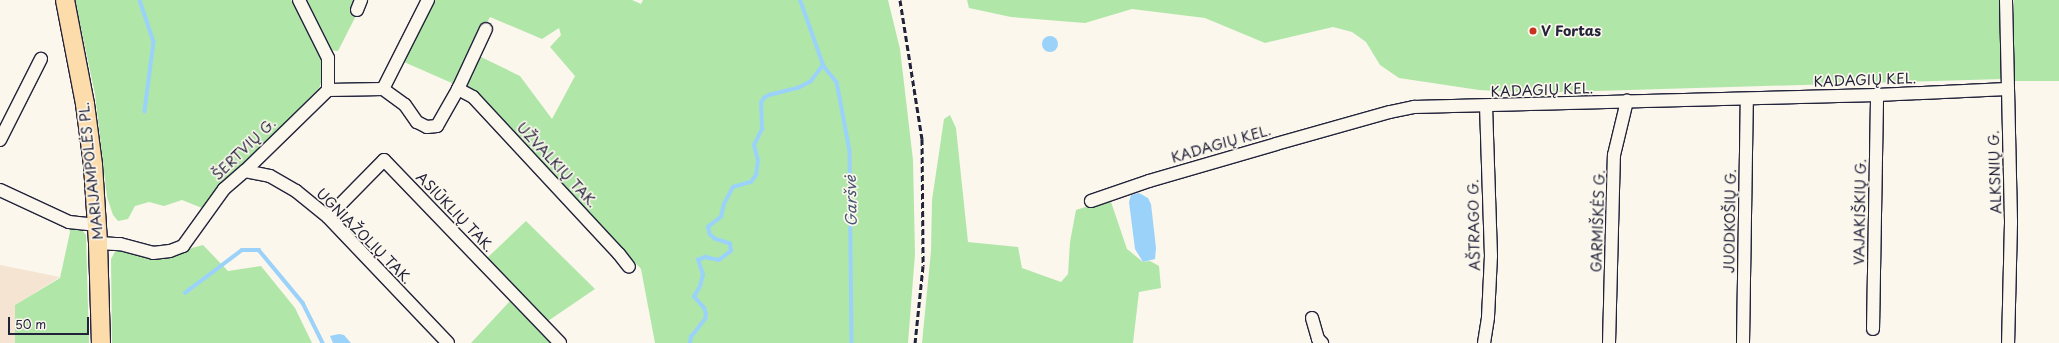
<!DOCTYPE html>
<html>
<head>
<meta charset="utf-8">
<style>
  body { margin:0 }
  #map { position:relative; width:2059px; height:343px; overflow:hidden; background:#fbf7ec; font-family:"Playpen Sans",sans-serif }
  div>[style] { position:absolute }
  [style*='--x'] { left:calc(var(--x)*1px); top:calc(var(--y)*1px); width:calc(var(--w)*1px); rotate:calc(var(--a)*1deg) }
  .built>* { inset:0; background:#f4e4d1 }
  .green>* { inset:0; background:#b1e6a9; transform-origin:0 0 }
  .water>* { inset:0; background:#9bd2fa }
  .round { border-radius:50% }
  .stream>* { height:3.5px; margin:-1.75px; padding:0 1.75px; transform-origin:1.75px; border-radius:1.75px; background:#9bd2fa }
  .roads { filter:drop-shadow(1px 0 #22223b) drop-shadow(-1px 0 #22223b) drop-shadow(0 1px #22223b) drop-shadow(0 -1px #22223b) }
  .street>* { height:12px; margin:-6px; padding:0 6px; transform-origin:6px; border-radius:6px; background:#fbf7ec }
  .primary>* { height:18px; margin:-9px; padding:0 9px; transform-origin:9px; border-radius:9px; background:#fddcac }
  .rail>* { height:3px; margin-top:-1.5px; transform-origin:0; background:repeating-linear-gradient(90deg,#22223b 0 6px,transparent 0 9px) }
  .dots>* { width:11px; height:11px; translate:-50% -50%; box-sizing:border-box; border:2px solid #fbf7ec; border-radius:50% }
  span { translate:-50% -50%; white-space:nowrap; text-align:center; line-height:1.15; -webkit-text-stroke:3.5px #fbf7ec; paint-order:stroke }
  .poi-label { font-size:14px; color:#22223b; font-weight:700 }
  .left { translate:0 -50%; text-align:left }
  .street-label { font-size:14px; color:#22223b }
  .water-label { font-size:15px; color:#465774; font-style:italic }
  .scale { position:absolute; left:8px; top:317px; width:81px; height:18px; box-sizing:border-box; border:2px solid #22223b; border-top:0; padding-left:5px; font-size:12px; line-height:14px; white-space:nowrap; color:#22223b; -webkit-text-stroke:3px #fbf7ec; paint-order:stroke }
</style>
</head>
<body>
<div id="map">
  <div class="built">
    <div style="clip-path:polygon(0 265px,60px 277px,15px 305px,15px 343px,0 343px)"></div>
  </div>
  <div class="green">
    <div style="clip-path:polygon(75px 0,291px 0,318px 43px,323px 57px,324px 75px,319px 88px,277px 132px,230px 177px,202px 208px,182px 200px,164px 206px,149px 202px,135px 206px,128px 219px,118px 221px,113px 215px,107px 197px,95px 94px)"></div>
    <div style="clip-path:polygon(302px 0,364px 0,338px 51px,329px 50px)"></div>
    <div style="clip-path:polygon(433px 0,632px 0,641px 4px,643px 0,888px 0,900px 49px,913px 160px,915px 254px,908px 343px,655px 343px,641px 269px,480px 96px,464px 84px,479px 56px,520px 76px,552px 119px,575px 76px,550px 47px,561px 35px,559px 28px,542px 39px,490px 17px,454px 84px,404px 62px)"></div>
    <div style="clip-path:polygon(967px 0,2000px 0,2002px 79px,1529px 93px,1479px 90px,1399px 78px,1380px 65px,1366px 42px,1352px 32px,1333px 27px,1265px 43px,1205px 18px,1132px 9px,1085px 23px,1011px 17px,969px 8px)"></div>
    <div style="left:2014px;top:0;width:45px;height:81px"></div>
    <div style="clip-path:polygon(950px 115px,956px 128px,968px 242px,1018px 247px,1022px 268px,1061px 282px,1068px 274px,1070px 242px,1076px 210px,1110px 199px,1127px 249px,1143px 262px,1150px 261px,1159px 266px,1161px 288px,1139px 292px,1133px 343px,922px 343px,931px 251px,932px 200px,944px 119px)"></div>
    <div style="clip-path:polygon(526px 221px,595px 289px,545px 323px,486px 259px)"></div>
    <div style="clip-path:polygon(69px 228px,82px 230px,86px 235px,89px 343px,15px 343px,15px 305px,60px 278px,70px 232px)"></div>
    <div style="clip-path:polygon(203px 245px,228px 271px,261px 266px,295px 308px,312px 343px,112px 343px,111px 259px,117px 248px,155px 258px)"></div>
    <div style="clip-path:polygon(510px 301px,551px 343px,471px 343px)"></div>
  </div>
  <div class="water">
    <div class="round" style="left:1042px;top:36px;width:16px;height:16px"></div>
    <div style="clip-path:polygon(1139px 193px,1148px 198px,1151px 204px,1156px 248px,1155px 259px,1143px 262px,1135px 249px,1129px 202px,1131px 195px)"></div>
    <div style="clip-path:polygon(339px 334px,344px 335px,351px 343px,333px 343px,330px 336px)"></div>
  </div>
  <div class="stream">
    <div style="--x:140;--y:0;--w:44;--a:71.6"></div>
    <div style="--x:154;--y:42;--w:70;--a:97.4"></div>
    <div style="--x:823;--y:65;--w:22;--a:51"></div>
    <div style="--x:837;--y:82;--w:70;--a:79.3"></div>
    <div style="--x:850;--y:151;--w:192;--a:89.4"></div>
    <div style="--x:185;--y:293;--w:71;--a:-37"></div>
    <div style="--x:242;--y:250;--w:17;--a:0"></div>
    <div style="--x:259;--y:250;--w:69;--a:50.3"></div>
    <div style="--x:303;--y:303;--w:45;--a:63.4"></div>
    <div style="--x:690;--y:343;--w:6;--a:-81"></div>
    <div style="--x:691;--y:337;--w:23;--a:-52"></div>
    <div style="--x:705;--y:319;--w:5;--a:-79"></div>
    <div style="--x:706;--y:314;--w:6;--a:-108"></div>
    <div style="--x:704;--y:308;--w:15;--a:-132"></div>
    <div style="--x:694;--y:297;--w:13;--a:-61"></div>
    <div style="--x:700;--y:286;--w:11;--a:-75"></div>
    <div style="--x:703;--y:275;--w:16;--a:-108"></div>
    <div style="--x:698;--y:260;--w:8;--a:-23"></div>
    <div style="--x:705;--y:257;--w:14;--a:12"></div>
    <div style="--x:719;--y:260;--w:15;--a:-37"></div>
    <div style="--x:731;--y:251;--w:7;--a:-98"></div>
    <div style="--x:730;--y:244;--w:16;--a:-162"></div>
    <div style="--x:715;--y:239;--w:6;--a:-141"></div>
    <div style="--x:710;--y:235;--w:8;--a:-104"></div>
    <div style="--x:708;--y:227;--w:16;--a:-38"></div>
    <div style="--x:721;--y:217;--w:13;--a:-77"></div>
    <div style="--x:724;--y:204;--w:19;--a:-62"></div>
    <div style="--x:733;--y:187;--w:19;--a:-16"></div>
    <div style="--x:751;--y:182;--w:9;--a:-54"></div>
    <div style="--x:756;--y:175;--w:14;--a:-82"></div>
    <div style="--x:758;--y:161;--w:16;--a:-104"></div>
    <div style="--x:754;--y:145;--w:18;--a:-63"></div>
    <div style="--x:762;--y:129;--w:26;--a:-92"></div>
    <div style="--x:761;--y:103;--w:6;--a:-59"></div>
    <div style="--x:764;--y:98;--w:6;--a:-31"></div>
    <div style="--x:769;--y:95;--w:30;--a:-14"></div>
    <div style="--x:798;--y:88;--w:15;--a:-28"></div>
    <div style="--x:811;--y:81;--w:20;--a:-53"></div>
    <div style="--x:823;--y:65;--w:69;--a:-109.5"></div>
  </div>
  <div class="roads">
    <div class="street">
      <div style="--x:2006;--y:0;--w:223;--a:88.7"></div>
      <div style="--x:2011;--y:223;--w:120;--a:91.4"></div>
      <div style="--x:357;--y:10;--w:11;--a:-68"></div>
      <div style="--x:383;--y:89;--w:100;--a:-63.2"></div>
      <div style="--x:458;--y:89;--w:17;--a:28"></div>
      <div style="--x:473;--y:97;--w:214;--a:47.1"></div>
      <div style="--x:619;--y:254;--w:16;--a:52"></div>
      <div style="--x:328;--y:90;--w:55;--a:-1"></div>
      <div style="--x:383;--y:89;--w:27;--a:36"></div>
      <div style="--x:405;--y:105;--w:21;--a:55"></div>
      <div style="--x:417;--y:122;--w:11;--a:27"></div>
      <div style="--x:427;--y:127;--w:10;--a:-6"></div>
      <div style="--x:437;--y:126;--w:43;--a:-60.4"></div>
      <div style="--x:458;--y:89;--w:66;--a:-65"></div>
      <div style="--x:0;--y:140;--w:91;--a:-63.2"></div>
      <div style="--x:245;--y:171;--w:25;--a:11"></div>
      <div style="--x:270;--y:176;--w:30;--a:30"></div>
      <div style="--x:296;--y:191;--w:41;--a:39.1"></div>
      <div style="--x:328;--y:217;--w:174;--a:46.4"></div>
      <div style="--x:0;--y:190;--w:76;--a:24.9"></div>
      <div style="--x:69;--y:222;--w:28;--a:6"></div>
      <div style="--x:1091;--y:201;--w:61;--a:-19"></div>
      <div style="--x:1149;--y:181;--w:132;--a:-16.2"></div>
      <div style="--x:1276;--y:144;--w:118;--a:-15.7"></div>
      <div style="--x:1390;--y:112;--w:25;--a:-12"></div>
      <div style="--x:1414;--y:107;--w:463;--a:-1.5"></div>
      <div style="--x:1877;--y:95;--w:130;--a:-2.6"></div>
      <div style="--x:328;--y:217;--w:80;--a:-45.5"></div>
      <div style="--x:384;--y:160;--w:254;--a:46.1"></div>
      <div style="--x:98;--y:243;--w:22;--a:3"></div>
      <div style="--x:120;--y:244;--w:34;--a:15"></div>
      <div style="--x:153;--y:253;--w:17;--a:-7"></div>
      <div style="--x:170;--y:251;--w:14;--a:-21"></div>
      <div style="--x:183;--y:246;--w:70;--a:-54.3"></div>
      <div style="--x:224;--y:189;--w:28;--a:-41"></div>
      <div style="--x:245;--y:171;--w:116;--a:-44.3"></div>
      <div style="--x:328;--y:90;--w:32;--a:-90"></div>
      <div style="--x:328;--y:58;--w:65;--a:-116.6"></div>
      <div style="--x:1312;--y:318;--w:22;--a:74"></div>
      <div style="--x:1318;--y:339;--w:6;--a:45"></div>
      <div style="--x:1873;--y:329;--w:234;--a:-89"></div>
      <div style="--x:1484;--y:343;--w:26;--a:-81"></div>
      <div style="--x:1488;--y:317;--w:61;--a:-87.2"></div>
      <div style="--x:1491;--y:256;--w:149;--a:-91.9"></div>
      <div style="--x:1609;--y:343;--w:188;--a:-88.5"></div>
      <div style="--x:1614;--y:155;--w:56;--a:-76.5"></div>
      <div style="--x:1743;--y:343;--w:244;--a:-89.1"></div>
    </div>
    <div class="primary">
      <div style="--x:65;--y:0;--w:106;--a:79.1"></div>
      <div style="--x:85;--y:104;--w:62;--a:82.5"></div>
      <div style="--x:93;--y:165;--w:78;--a:86.3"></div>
      <div style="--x:98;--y:243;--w:100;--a:88.3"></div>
    </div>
  </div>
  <div class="rail">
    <div style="--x:900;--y:0;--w:141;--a:81"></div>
    <div style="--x:922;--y:139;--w:127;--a:89.5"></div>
    <div style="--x:923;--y:266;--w:77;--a:95.9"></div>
  </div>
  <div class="dots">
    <div style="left:1533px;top:31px;background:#c8321e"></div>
  </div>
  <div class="poi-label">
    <span class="left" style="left:1541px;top:31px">V Fortas</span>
  </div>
  <div class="street-label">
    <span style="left:1865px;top:80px;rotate:-2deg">KADAGIŲ KEL.</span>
    <span style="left:1542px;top:90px;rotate:-2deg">KADAGIŲ KEL.</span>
    <span style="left:1221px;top:144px;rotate:-16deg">KADAGIŲ KEL.</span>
    <span style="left:244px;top:149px;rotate:-44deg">ŠERTVIŲ G.</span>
    <span style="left:557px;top:165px;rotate:47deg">UŽVALKIŲ TAK.</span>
    <span style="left:91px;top:171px;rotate:-96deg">MARIJAMPOLĖS PL.</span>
    <span style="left:1995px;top:172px;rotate:-92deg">ALKSNIŲ G.</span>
    <span style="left:455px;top:212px;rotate:46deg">ASIŪKLIŲ TAK.</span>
    <span style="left:1860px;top:212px;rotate:-89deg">VAJAKIŠKIŲ G.</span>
    <span style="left:1598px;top:221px;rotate:-88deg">GARMIŠKĖS G.</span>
    <span style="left:1730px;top:221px;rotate:-89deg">JUODKOŠIŲ G.</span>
    <span style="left:1474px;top:225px;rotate:-91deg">AŠTRAGO G.</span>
    <span style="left:364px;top:236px;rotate:45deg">UGNIAŽOLIŲ TAK.</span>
  </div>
  <div class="water-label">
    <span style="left:850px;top:201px;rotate:-91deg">Garšvė</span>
  </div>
  <div class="scale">50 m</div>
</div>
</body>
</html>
